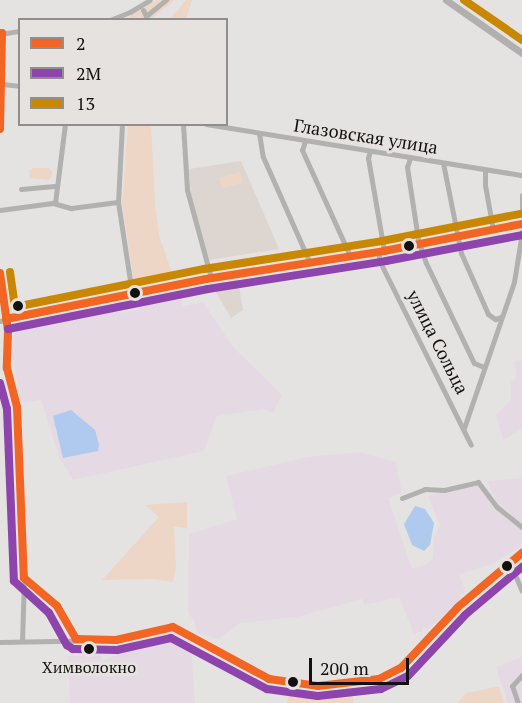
<!DOCTYPE html>
<html>
<head>
<meta charset="utf-8">
<style>
  body { margin:0 }
  #map { position:relative; width:522px; height:703px; overflow:hidden; background:#e5e3e1; font-family:"PT Serif",serif }
  div>[style] { position:absolute }
  [style*='--x'] { left:calc(var(--x)*1px); top:calc(var(--y)*1px); width:calc(var(--w)*1px); rotate:calc(var(--a)*1deg) }
  .built>* { inset:0; background:#dcd5d0 }
  .industrial>* { inset:0; background:#e5dae3 }
  .green>* { inset:0; background:#edd6c5; transform-origin:0 0 }
  .water>* { inset:0; background:#b0c9ee }
  .minor>* { height:5px; margin:-2.5px; padding:0 2.5px; transform-origin:2.5px; border-radius:2.5px; background:#b1b1b0 }
  .major>* { height:7px; margin:-3.5px; padding:0 3.5px; transform-origin:3.5px; border-radius:3.5px; background:#b2afb1 }
  .bus-1>* { height:8px; margin:-4px; padding:0 4px; transform-origin:4px; border-radius:4px; background:#f26522 }
  .bus-2>* { height:8px; margin:-4px; padding:0 4px; transform-origin:4px; border-radius:4px; background:#8e44ad }
  .bus-3>* { height:8px; margin:-4px; padding:0 4px; transform-origin:4px; border-radius:4px; background:#c98803 }
  .dots>* { width:16px; height:16px; translate:-50% -50%; box-sizing:border-box; border:3px solid #e6e2e0; border-radius:50% }
  span { translate:-50% -50%; white-space:nowrap; text-align:center; line-height:1.15; -webkit-text-stroke:6px #e6e2e0; paint-order:stroke }
  .bus-label { font-size:16px; color:#121110 }
  .street-label { font-size:18px; color:#121110 }
  .legend { position:absolute; left:18px; top:18px; width:210px; height:108px; box-sizing:border-box; background:#e6e2e0; border:2px solid #918e8d; margin:0; padding:8px 10px; list-style:none; font-size:18px; color:#121110 }
  .legend li { display:flex; align-items:center; gap:12px; height:30px }
  .legend b { width:30px; border:2px solid #918e8d }
  .scale { position:absolute; left:309px; top:658px; width:100px; height:27px; box-sizing:border-box; border:3px solid #121110; border-top:0; padding-left:8px; font-size:18px; line-height:21px; white-space:nowrap; color:#121110; -webkit-text-stroke:4px #e6e2e0; paint-order:stroke }
</style>
</head>
<body>
<div id="map">
  <div class="built">
    <div style="clip-path:polygon(241px 161px,279px 249px,209px 260px,191px 195px,189px 169px)"></div>
    <div style="clip-path:polygon(238px 280px,243px 310px,231px 318px,211px 284px)"></div>
  </div>
  <div class="industrial">
    <div style="clip-path:polygon(173px 294px,175px 300px,181px 299px,183px 306px,203px 302px,234px 348px,282px 395px,273px 413px,264px 409px,217px 416px,204px 451px,73px 480px,60px 459px,41px 400px,20px 403px,11px 346px,17px 325px,120px 305px,122px 313px,138px 309px,137px 301px)"></div>
    <div style="clip-path:polygon(522px 360px,522px 429px,503px 440px,496px 415px,511px 400px,511px 381px,516px 378px,514px 361px)"></div>
    <div style="clip-path:polygon(359px 452px,396px 462px,402px 493px,388px 498px,412px 569px,427px 564px,433px 558px,434px 538px,440px 525px,428px 496px,474px 483px,480px 484px,495px 509px,522px 531px,522px 546px,491px 565px,459px 574px,466px 592px,460px 595px,461px 598px,428px 630px,423px 626px,423px 631px,414px 634px,399px 597px,365px 605px,362px 599px,297px 617px,240px 623px,219px 639px,197px 633px,194px 621px,188px 613px,189px 534px,237px 519px,226px 476px,307px 457px)"></div>
    <div style="clip-path:polygon(522px 478px,522px 524px,496px 501px,487px 481px)"></div>
    <div style="clip-path:polygon(166px 632px,191px 642px,195px 703px,70px 703px,68px 656px,101px 655px,102px 661px)"></div>
    <div style="clip-path:polygon(522px 657px,522px 703px,508px 703px,496px 667px)"></div>
  </div>
  <div class="green">
    <div style="clip-path:polygon(157px 0,175px 0,151px 19px,124px 20px)"></div>
    <div style="clip-path:polygon(186px 0,192px 0,186px 19px,170px 19px)"></div>
    <div style="clip-path:polygon(128px 125px,151px 125px,155px 204px,160px 239px,173px 275px,170px 277px,134px 283px,122px 204px)"></div>
    <div style="clip-path:polygon(33px 168px,49px 168px,52px 171px,52px 177px,48px 180px,30px 178px,29px 171px)"></div>
    <div style="left:240px;top:172px;width:11px;height:22px;rotate:75deg"></div>
    <div style="clip-path:polygon(187px 502px,187px 528px,174px 527px,176px 567px,173px 582px,152px 579px,102px 580px,159px 517px,145px 505px)"></div>
    <div style="clip-path:polygon(496px 687px,499px 687px,504px 703px,457px 703px,466px 693px)"></div>
    <div style="clip-path:polygon(291px 688px,320px 693px,350px 688px,354px 703px,287px 703px)"></div>
  </div>
  <div class="water">
    <div style="clip-path:polygon(71px 410px,95px 430px,99px 444px,98px 451px,63px 458px,53px 416px)"></div>
    <div style="clip-path:polygon(415px 506px,425px 509px,434px 523px,430px 545px,424px 551px,412px 545px,404px 524px)"></div>
  </div>
  <div class="minor">
    <div style="--x:143;--y:10;--w:7;--a:63"></div>
    <div style="--x:146;--y:16;--w:26;--a:-39"></div>
    <div style="--x:110;--y:20;--w:22;--a:-22"></div>
    <div style="--x:130;--y:12;--w:23;--a:-31"></div>
    <div style="--x:0;--y:34;--w:20;--a:-9"></div>
    <div style="--x:2;--y:84;--w:18;--a:6"></div>
    <div style="--x:122;--y:124;--w:78;--a:92.9"></div>
    <div style="--x:118;--y:202;--w:92;--a:81.3"></div>
    <div style="--x:183;--y:124;--w:66;--a:86.5"></div>
    <div style="--x:187;--y:190;--w:91;--a:74.7"></div>
    <div style="--x:206;--y:124;--w:320;--a:9.2"></div>
    <div style="--x:0;--y:129;--w:96;--a:-88.8"></div>
    <div style="--x:259;--y:133;--w:24;--a:81"></div>
    <div style="--x:263;--y:157;--w:116;--a:66.1"></div>
    <div style="--x:305;--y:141;--w:9;--a:108"></div>
    <div style="--x:302;--y:150;--w:116;--a:65.6"></div>
    <div style="--x:370;--y:151;--w:7;--a:106"></div>
    <div style="--x:368;--y:158;--w:94;--a:80.2"></div>
    <div style="--x:410;--y:158;--w:9;--a:108"></div>
    <div style="--x:407;--y:167;--w:73;--a:81.3"></div>
    <div style="--x:418;--y:239;--w:25;--a:72"></div>
    <div style="--x:426;--y:263;--w:111;--a:64.4"></div>
    <div style="--x:474;--y:363;--w:11;--a:22"></div>
    <div style="--x:443;--y:163;--w:92;--a:78.7"></div>
    <div style="--x:461;--y:253;--w:67;--a:66.1"></div>
    <div style="--x:488;--y:314;--w:9;--a:36"></div>
    <div style="--x:495;--y:319;--w:6;--a:-18"></div>
    <div style="--x:485;--y:170;--w:15;--a:90"></div>
    <div style="--x:485;--y:185;--w:46;--a:79.9"></div>
    <div style="--x:21;--y:189;--w:36;--a:-5"></div>
    <div style="--x:522;--y:195;--w:15;--a:90"></div>
    <div style="--x:55;--y:203;--w:80;--a:-82.8"></div>
    <div style="--x:0;--y:210;--w:53;--a:-7.5"></div>
    <div style="--x:53;--y:203;--w:19;--a:16"></div>
    <div style="--x:71;--y:208;--w:47;--a:-7.3"></div>
    <div style="--x:378;--y:252;--w:10;--a:79"></div>
    <div style="--x:380;--y:262;--w:204;--a:63.6"></div>
    <div style="--x:0;--y:273;--w:59;--a:82.1"></div>
    <div style="--x:8;--y:331;--w:37;--a:92"></div>
    <div style="--x:7;--y:368;--w:40;--a:75.6"></div>
    <div style="--x:17;--y:407;--w:171;--a:87.7"></div>
    <div style="--x:24;--y:578;--w:63;--a:91.8"></div>
    <div style="--x:0;--y:321;--w:210;--a:-11.5"></div>
    <div style="--x:206;--y:279;--w:180;--a:-8.9"></div>
    <div style="--x:384;--y:251;--w:141;--a:-11.1"></div>
    <div style="--x:464;--y:428;--w:154;--a:-71.1"></div>
    <div style="--x:514;--y:282;--w:51;--a:-80.9"></div>
    <div style="--x:402;--y:498;--w:25;--a:-21"></div>
    <div style="--x:425;--y:489;--w:19;--a:3"></div>
    <div style="--x:444;--y:490;--w:35;--a:-13"></div>
    <div style="--x:478;--y:482;--w:31;--a:53"></div>
    <div style="--x:497;--y:507;--w:32;--a:39"></div>
    <div style="--x:510;--y:563;--w:30;--a:67"></div>
    <div style="--x:24;--y:578;--w:43;--a:40.3"></div>
    <div style="--x:57;--y:606;--w:38;--a:60"></div>
    <div style="--x:0;--y:642;--w:110;--a:-1"></div>
    <div style="--x:110;--y:640;--w:64;--a:-11.7"></div>
    <div style="--x:173;--y:627;--w:109;--a:28.4"></div>
    <div style="--x:269;--y:679;--w:49;--a:8.1"></div>
    <div style="--x:318;--y:686;--w:61;--a:-6.5"></div>
    <div style="--x:379;--y:679;--w:25;--a:-27"></div>
    <div style="--x:401;--y:668;--w:83;--a:-46.9"></div>
    <div style="--x:458;--y:607;--w:84;--a:-40.2"></div>
    <div style="--x:518;--y:703;--w:18;--a:-109"></div>
    <div style="--x:512;--y:686;--w:15;--a:-48"></div>
  </div>
  <div class="major">
    <div style="--x:446;--y:0;--w:93;--a:34.9"></div>
  </div>
  <div class="bus-1">
    <div style="--x:0;--y:34;--w:2;--a:-27"></div>
    <div style="--x:2;--y:33;--w:96;--a:91.2"></div>
    <div style="--x:0;--y:273;--w:59;--a:82.1"></div>
    <div style="--x:8;--y:331;--w:37;--a:92"></div>
    <div style="--x:7;--y:368;--w:40;--a:75.6"></div>
    <div style="--x:17;--y:407;--w:171;--a:87.7"></div>
    <div style="--x:24;--y:578;--w:43;--a:40.3"></div>
    <div style="--x:57;--y:606;--w:38;--a:60"></div>
    <div style="--x:76;--y:639;--w:40;--a:1.4"></div>
    <div style="--x:116;--y:640;--w:58;--a:-12.8"></div>
    <div style="--x:173;--y:627;--w:109;--a:28.4"></div>
    <div style="--x:269;--y:679;--w:49;--a:8.1"></div>
    <div style="--x:318;--y:686;--w:61;--a:-6.5"></div>
    <div style="--x:379;--y:679;--w:25;--a:-27"></div>
    <div style="--x:401;--y:668;--w:83;--a:-46.9"></div>
    <div style="--x:458;--y:607;--w:84;--a:-40.2"></div>
    <div style="--x:6;--y:319;--w:204;--a:-11.3"></div>
    <div style="--x:206;--y:279;--w:180;--a:-8.9"></div>
    <div style="--x:384;--y:251;--w:141;--a:-11.1"></div>
  </div>
  <div class="bus-2">
    <div style="--x:8;--y:329;--w:204;--a:-11.3"></div>
    <div style="--x:208;--y:289;--w:180;--a:-8.9"></div>
    <div style="--x:386;--y:261;--w:138;--a:-10.8"></div>
    <div style="--x:0;--y:383;--w:27;--a:75"></div>
    <div style="--x:7;--y:409;--w:172;--a:87.7"></div>
    <div style="--x:14;--y:581;--w:47;--a:42.4"></div>
    <div style="--x:49;--y:613;--w:37;--a:61"></div>
    <div style="--x:67;--y:645;--w:7;--a:34"></div>
    <div style="--x:73;--y:649;--w:44;--a:1.3"></div>
    <div style="--x:117;--y:650;--w:55;--a:-12.5"></div>
    <div style="--x:171;--y:638;--w:109;--a:28"></div>
    <div style="--x:267;--y:689;--w:51;--a:7.8"></div>
    <div style="--x:318;--y:696;--w:63;--a:-6.3"></div>
    <div style="--x:381;--y:689;--w:30;--a:-26"></div>
    <div style="--x:408;--y:676;--w:83;--a:-46.9"></div>
    <div style="--x:465;--y:615;--w:75;--a:-40.1"></div>
  </div>
  <div class="bus-3">
    <div style="--x:464;--y:0;--w:70;--a:34.6"></div>
    <div style="--x:10;--y:272;--w:35;--a:82"></div>
    <div style="--x:15;--y:307;--w:193;--a:-11.4"></div>
    <div style="--x:204;--y:269;--w:180;--a:-8.9"></div>
    <div style="--x:382;--y:241;--w:141;--a:-11.1"></div>
  </div>
  <div class="dots">
    <div style="left:409px;top:246px;background:#121110"></div>
    <div style="left:135px;top:293px;background:#121110"></div>
    <div style="left:18px;top:306px;background:#121110"></div>
    <div style="left:507px;top:566px;background:#121110"></div>
    <div style="left:89px;top:649px;background:#121110"></div>
    <div style="left:293px;top:682px;background:#121110"></div>
  </div>
  <div class="bus-label">
    <span style="left:89px;top:667px">Химволокно</span>
  </div>
  <div class="street-label">
    <span style="left:366px;top:136px;rotate:9deg">Глазовская улица</span>
    <span style="left:438px;top:342px;rotate:63deg">улица Сольца</span>
  </div>
  <ul class="legend">
  <li><b style="height:8px;background:#f26522"></b>2</li>
  <li><b style="height:8px;background:#8e44ad"></b>2М</li>
  <li><b style="height:8px;background:#c98803"></b>13</li>
  </ul>
  <div class="scale">200 m</div>
</div>
</body>
</html>
